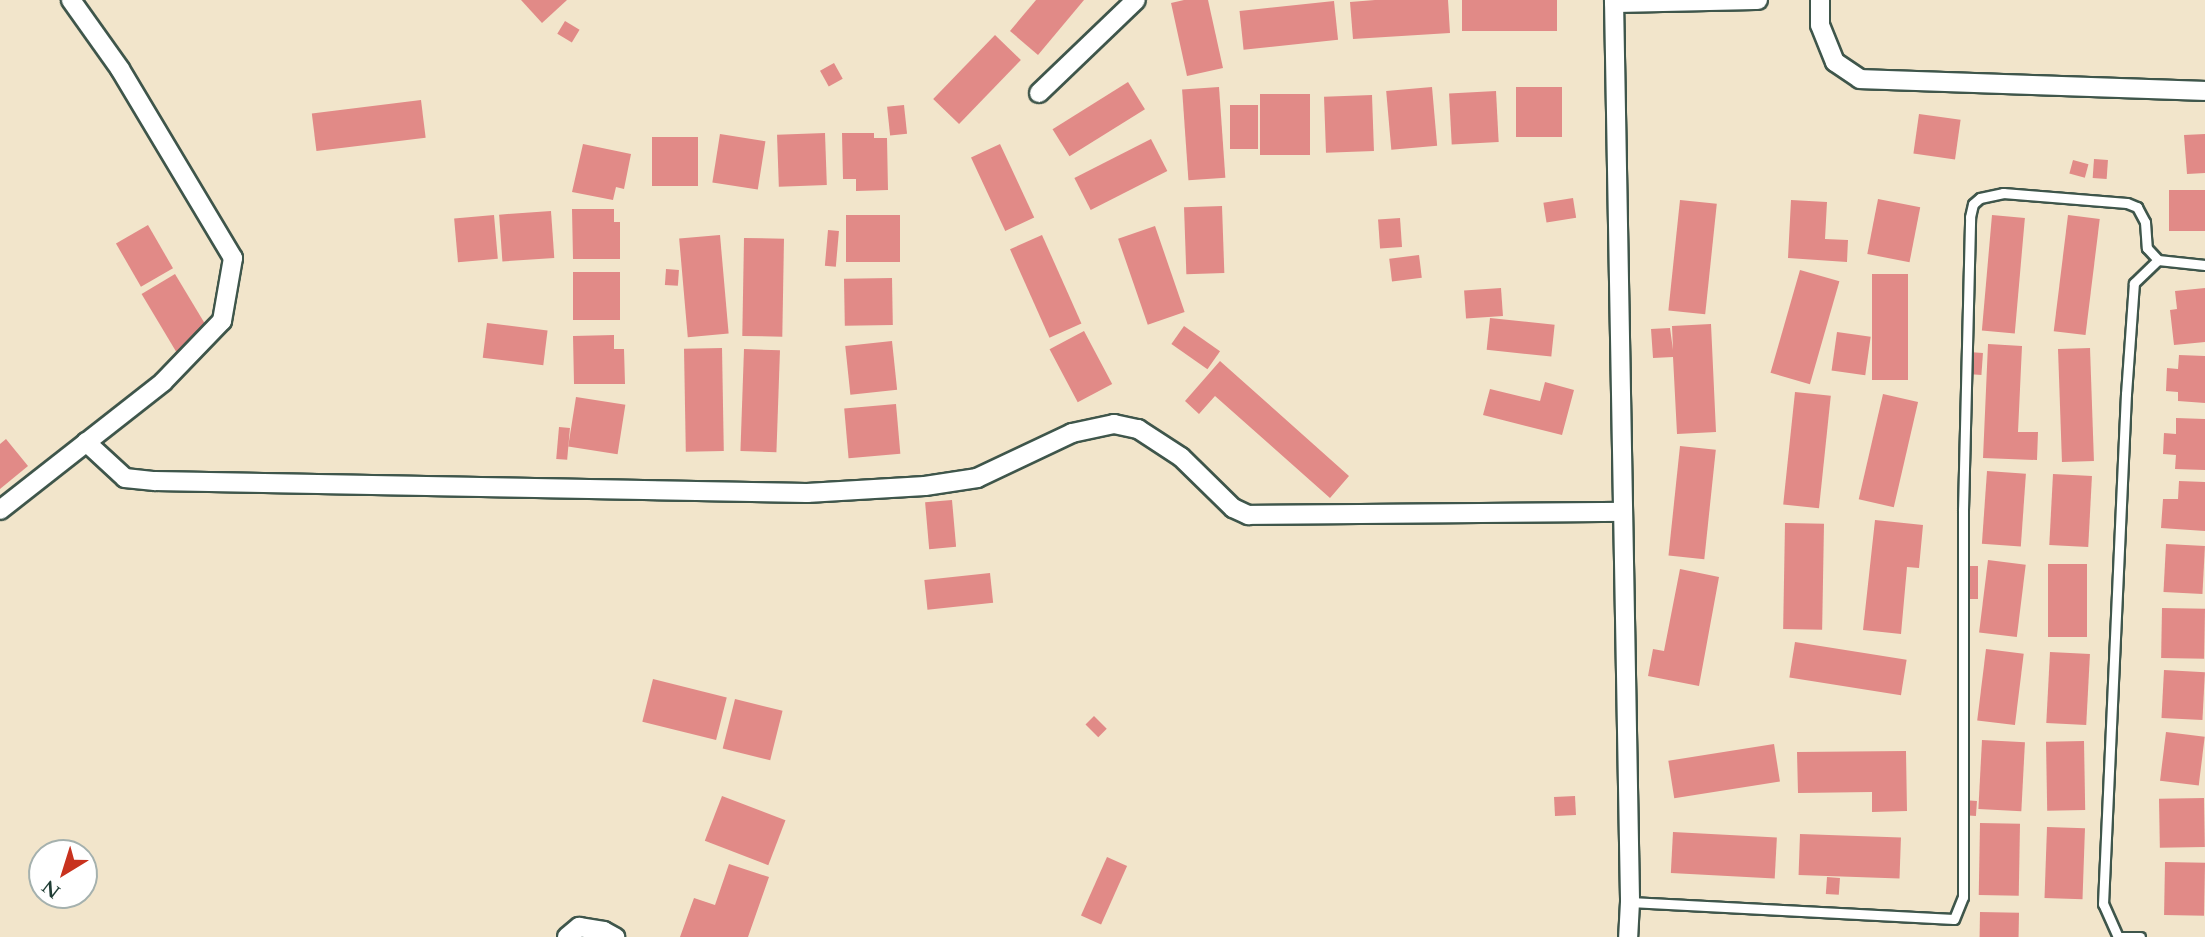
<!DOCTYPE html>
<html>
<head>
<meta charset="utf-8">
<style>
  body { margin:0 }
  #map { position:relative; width:2205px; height:937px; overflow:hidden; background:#f2e5cb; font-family:Cardo,serif }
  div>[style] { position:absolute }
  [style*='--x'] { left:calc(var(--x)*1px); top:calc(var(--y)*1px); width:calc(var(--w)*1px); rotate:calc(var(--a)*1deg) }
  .building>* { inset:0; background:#e18a87; transform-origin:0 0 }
  .roads { filter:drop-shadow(2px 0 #3f564b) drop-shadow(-2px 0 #3f564b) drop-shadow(0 2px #3f564b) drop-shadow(0 -2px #3f564b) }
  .lane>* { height:9px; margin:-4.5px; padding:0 4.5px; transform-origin:4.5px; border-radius:4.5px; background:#fff }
  .street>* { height:18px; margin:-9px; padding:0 9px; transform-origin:9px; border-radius:9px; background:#fff }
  span { translate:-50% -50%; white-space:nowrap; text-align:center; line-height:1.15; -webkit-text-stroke:5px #fff; paint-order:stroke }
  .north { position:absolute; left:28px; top:839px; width:70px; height:70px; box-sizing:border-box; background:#fff; border:2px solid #a5b1ae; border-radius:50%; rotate:218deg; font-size:19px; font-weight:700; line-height:28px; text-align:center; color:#1f3d34 }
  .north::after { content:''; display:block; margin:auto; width:24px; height:32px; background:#c8321e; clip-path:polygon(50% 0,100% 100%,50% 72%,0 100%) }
</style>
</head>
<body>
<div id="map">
  <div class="building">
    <div style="clip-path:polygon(521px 0,567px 0,542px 23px)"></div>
    <div style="clip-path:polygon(1036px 0,1084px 0,1038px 55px,1010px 31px)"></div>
    <div style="clip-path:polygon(1184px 0,1208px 0,1223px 68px,1187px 76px,1171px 3px)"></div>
    <div style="clip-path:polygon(1375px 0,1448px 0,1450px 33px,1353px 39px,1350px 2px)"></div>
    <div style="left:1462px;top:0;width:95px;height:31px"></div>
    <div style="left:1334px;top:1px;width:39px;height:95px;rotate:84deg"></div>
    <div style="left:565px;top:21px;width:17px;height:15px;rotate:31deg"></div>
    <div style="left:995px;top:35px;width:36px;height:89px;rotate:44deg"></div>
    <div style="left:834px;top:63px;width:18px;height:16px;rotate:61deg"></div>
    <div style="left:1128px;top:82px;width:32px;height:89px;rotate:58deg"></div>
    <div style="left:1219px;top:87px;width:91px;height:37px;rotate:86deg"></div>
    <div style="left:1432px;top:87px;width:59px;height:46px;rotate:85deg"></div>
    <div style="left:1516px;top:87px;width:46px;height:50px"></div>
    <div style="left:1496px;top:91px;width:51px;height:47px;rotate:87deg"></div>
    <div style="left:1310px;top:94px;width:61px;height:50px;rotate:90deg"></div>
    <div style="left:1372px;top:95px;width:56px;height:48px;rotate:88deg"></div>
    <div style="left:421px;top:100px;width:38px;height:110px;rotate:83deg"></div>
    <div style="left:904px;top:105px;width:29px;height:17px;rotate:84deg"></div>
    <div style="left:1230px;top:105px;width:28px;height:44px"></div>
    <div style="left:1919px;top:114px;width:42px;height:40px;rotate:8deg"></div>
    <div style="left:825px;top:133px;width:52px;height:48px;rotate:88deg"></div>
    <div style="clip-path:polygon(842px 133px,874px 133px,874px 138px,887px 138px,888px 190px,856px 191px,856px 179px,843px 179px)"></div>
    <div style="left:720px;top:134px;width:46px;height:49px;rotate:9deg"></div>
    <div style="clip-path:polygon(2205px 134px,2205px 173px,2187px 174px,2184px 135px)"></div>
    <div style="left:652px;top:137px;width:46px;height:49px"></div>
    <div style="left:1151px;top:139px;width:36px;height:86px;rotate:63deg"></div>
    <div style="clip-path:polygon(583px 144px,631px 154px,624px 189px,616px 187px,613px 200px,572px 192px)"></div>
    <div style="left:1000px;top:144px;width:81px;height:32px;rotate:65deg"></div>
    <div style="left:2094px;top:159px;width:14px;height:19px;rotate:4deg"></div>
    <div style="left:2073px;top:160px;width:16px;height:14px;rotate:15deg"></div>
    <div style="left:2169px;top:190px;width:36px;height:41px"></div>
    <div style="left:1573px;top:198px;width:20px;height:30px;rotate:81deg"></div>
    <div style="left:1878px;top:199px;width:43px;height:56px;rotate:11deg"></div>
    <div style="left:1680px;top:200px;width:37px;height:111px;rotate:6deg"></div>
    <div style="clip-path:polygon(1791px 200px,1827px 202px,1825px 239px,1848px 240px,1847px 262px,1788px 258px)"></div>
    <div style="left:1222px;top:206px;width:67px;height:38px;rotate:88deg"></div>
    <div style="clip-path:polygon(572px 209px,614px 209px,614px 222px,620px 222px,620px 259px,573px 259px)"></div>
    <div style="left:551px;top:211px;width:47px;height:52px;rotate:86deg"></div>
    <div style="left:494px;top:215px;width:44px;height:40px;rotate:85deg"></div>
    <div style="left:846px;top:215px;width:54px;height:47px"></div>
    <div style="left:1992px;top:215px;width:33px;height:116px;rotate:5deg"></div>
    <div style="left:2068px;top:215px;width:32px;height:117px;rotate:7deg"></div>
    <div style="left:1400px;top:218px;width:29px;height:22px;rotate:86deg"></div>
    <div style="left:148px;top:225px;width:50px;height:37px;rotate:60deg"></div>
    <div style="left:1155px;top:226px;width:91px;height:39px;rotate:71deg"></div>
    <div style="left:828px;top:230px;width:11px;height:36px;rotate:5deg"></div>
    <div style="left:720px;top:235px;width:99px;height:41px;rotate:85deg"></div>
    <div style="left:1042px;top:235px;width:97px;height:35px;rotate:66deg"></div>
    <div style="left:744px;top:238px;width:40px;height:98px;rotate:1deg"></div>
    <div style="left:1419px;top:255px;width:23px;height:30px;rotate:83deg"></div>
    <div style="left:666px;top:269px;width:13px;height:16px;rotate:4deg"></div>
    <div style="left:1800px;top:270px;width:41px;height:107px;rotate:16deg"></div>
    <div style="left:573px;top:272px;width:47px;height:48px"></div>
    <div style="left:175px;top:274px;width:71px;height:39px;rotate:59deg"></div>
    <div style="left:1872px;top:274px;width:36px;height:106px"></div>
    <div style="left:892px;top:278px;width:47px;height:48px;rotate:89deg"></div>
    <div style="left:1501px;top:288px;width:28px;height:37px;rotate:86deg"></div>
    <div style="clip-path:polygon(2205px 288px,2205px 342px,2174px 345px,2170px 310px,2177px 309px,2175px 291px)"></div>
    <div style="left:1490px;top:318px;width:65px;height:32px;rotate:6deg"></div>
    <div style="left:487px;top:323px;width:61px;height:35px;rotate:7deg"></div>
    <div style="clip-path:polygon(1711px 324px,1716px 432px,1677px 434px,1673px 357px,1653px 358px,1651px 329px,1670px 328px,1673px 350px,1672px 326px)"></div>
    <div style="left:1184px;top:326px;width:44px;height:22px;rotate:35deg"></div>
    <div style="left:1084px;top:331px;width:60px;height:39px;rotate:62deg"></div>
    <div style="left:1837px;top:332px;width:34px;height:39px;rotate:8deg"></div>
    <div style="clip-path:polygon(614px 335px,614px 349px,624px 349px,625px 384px,574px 384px,573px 336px)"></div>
    <div style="left:892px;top:341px;width:49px;height:47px;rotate:84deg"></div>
    <div style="clip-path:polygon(1988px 344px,2022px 346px,2018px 432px,2038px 432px,2037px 460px,1983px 458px)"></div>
    <div style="left:722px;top:348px;width:103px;height:38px;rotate:89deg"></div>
    <div style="left:2090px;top:348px;width:113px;height:32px;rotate:88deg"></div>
    <div style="left:744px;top:349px;width:36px;height:102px;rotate:2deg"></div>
    <div style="left:1969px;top:352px;width:14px;height:22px;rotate:4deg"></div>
    <div style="clip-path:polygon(2179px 355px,2205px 356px,2205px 403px,2178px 401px,2178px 392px,2166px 391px,2167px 368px,2178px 369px)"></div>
    <div style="clip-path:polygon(1220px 361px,1349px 476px,1330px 498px,1215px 396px,1199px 414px,1185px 401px)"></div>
    <div style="clip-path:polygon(1545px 382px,1574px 390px,1562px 435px,1483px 415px,1490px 389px,1540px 401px)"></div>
    <div style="left:1795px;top:392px;width:36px;height:113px;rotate:6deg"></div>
    <div style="left:1883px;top:394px;width:36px;height:108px;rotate:13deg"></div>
    <div style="left:576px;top:397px;width:50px;height:50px;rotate:9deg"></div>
    <div style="left:896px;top:404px;width:50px;height:52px;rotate:85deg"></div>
    <div style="clip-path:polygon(2176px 418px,2205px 419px,2205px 470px,2175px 469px,2176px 455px,2163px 454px,2164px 433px,2176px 434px)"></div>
    <div style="left:559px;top:427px;width:11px;height:32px;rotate:5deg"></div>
    <div style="clip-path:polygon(6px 439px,28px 466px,0 489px,0 444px)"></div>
    <div style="left:1680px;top:446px;width:36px;height:110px;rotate:6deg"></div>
    <div style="left:1987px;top:471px;width:39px;height:73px;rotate:4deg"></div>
    <div style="left:2053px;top:474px;width:39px;height:71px;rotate:3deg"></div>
    <div style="clip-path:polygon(2179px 481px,2205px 482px,2205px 531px,2161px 528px,2163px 499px,2178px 499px)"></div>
    <div style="left:952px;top:500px;width:47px;height:27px;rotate:85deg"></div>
    <div style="clip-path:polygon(1875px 520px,1923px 525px,1919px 568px,1907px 567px,1901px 634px,1863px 630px)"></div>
    <div style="left:1785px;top:523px;width:39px;height:106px;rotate:1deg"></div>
    <div style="left:2166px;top:544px;width:39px;height:48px;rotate:3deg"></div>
    <div style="left:1988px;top:560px;width:38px;height:73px;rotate:7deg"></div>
    <div style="left:2048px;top:564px;width:39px;height:73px"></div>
    <div style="left:1965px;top:566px;width:13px;height:33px"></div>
    <div style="clip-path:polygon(1680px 569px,1719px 577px,1699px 686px,1648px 676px,1653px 649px,1664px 651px)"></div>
    <div style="left:990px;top:573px;width:30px;height:66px;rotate:84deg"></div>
    <div style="left:2162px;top:608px;width:43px;height:50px;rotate:1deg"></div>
    <div style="left:1795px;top:642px;width:113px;height:36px;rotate:9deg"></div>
    <div style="left:1986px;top:649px;width:38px;height:72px;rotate:7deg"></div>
    <div style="left:2050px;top:652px;width:40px;height:71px;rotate:3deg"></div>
    <div style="left:2164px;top:670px;width:41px;height:48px;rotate:3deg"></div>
    <div style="left:653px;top:679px;width:76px;height:44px;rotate:14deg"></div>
    <div style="left:735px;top:699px;width:49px;height:51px;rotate:14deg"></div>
    <div style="left:1094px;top:716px;width:18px;height:12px;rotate:45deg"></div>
    <div style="left:2166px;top:732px;width:39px;height:49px;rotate:7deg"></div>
    <div style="left:1982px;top:740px;width:43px;height:69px;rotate:3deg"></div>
    <div style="left:2084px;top:741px;width:69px;height:38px;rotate:89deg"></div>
    <div style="left:1774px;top:744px;width:38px;height:107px;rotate:81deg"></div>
    <div style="clip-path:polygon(1906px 751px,1907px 811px,1872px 812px,1872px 792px,1798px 793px,1797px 752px)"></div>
    <div style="left:722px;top:796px;width:68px;height:48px;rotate:21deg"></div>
    <div style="left:1575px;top:796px;width:19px;height:21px;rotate:87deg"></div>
    <div style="left:2204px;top:798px;width:49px;height:45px;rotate:89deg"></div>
    <div style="left:1963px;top:800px;width:14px;height:15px;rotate:4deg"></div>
    <div style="left:1980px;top:823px;width:40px;height:72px;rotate:1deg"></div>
    <div style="left:2047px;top:827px;width:38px;height:71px;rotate:2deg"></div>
    <div style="left:1673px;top:832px;width:104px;height:41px;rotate:3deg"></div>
    <div style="left:1800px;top:834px;width:101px;height:41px;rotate:2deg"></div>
    <div style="left:1107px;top:857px;width:22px;height:64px;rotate:24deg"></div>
    <div style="left:2165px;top:862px;width:40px;height:53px;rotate:1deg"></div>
    <div style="clip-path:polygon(729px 864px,769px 877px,748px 937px,680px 937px,694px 898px,715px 905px)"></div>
    <div style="left:1827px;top:877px;width:13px;height:17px;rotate:4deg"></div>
    <div style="left:1980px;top:912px;width:39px;height:25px;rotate:1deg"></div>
  </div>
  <div class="roads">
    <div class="lane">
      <div style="--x:1630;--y:902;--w:324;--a:3"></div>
      <div style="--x:1954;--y:919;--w:24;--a:-68"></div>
      <div style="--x:1963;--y:897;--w:387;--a:-90"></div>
      <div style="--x:1963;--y:510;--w:293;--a:-88.6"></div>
      <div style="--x:1970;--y:217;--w:13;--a:-77"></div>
      <div style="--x:1973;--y:204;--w:9;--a:-41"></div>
      <div style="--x:1980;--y:198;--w:24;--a:-12"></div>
      <div style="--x:2003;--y:193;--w:124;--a:4.6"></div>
      <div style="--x:2127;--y:203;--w:11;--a:22"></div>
      <div style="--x:2137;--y:207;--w:17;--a:62"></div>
      <div style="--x:2145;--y:222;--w:26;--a:86"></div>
      <div style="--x:2147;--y:248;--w:16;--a:47"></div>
      <div style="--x:2158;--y:260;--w:47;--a:6.1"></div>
      <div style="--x:2140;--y:937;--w:22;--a:180"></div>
      <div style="--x:2118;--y:937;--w:36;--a:-114"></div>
      <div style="--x:2103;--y:904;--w:511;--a:-87.42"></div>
      <div style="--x:2126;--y:394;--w:111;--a:-85.9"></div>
      <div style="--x:2134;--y:283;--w:33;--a:-44"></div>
    </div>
    <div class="street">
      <div style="--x:1614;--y:0;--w:902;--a:88.98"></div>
      <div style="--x:1630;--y:902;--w:35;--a:93"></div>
      <div style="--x:1820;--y:0;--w:25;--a:90"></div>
      <div style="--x:1820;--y:25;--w:40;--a:68"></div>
      <div style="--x:1835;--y:62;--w:30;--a:34"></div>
      <div style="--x:1860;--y:79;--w:345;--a:2"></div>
      <div style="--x:1614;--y:3;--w:144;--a:-1.2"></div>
      <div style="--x:1039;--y:93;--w:134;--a:-43.8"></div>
      <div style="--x:86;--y:442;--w:53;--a:42.7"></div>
      <div style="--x:125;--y:478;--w:30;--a:6"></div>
      <div style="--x:155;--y:481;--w:652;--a:1.05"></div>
      <div style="--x:807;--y:493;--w:118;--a:-3.4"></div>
      <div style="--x:925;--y:486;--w:53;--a:-8.7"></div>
      <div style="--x:977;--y:478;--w:105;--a:-25.3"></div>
      <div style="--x:1072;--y:433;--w:43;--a:-12.1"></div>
      <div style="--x:1114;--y:424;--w:25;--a:12"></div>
      <div style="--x:1138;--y:429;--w:51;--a:33.1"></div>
      <div style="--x:1181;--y:457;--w:73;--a:44.4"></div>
      <div style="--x:1233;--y:508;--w:17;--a:25"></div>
      <div style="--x:1248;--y:515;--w:375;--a:-0.5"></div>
      <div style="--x:0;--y:510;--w:207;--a:-38.1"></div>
      <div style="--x:163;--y:382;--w:85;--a:-46"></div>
      <div style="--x:222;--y:321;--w:64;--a:-80.1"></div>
      <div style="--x:233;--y:258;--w:220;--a:-120.9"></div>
      <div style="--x:120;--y:69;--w:85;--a:-125.4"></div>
      <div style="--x:567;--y:937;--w:16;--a:-40"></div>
      <div style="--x:579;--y:927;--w:25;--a:9"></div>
      <div style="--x:604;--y:931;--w:13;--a:29"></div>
    </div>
  </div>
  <div class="north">N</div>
</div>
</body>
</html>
